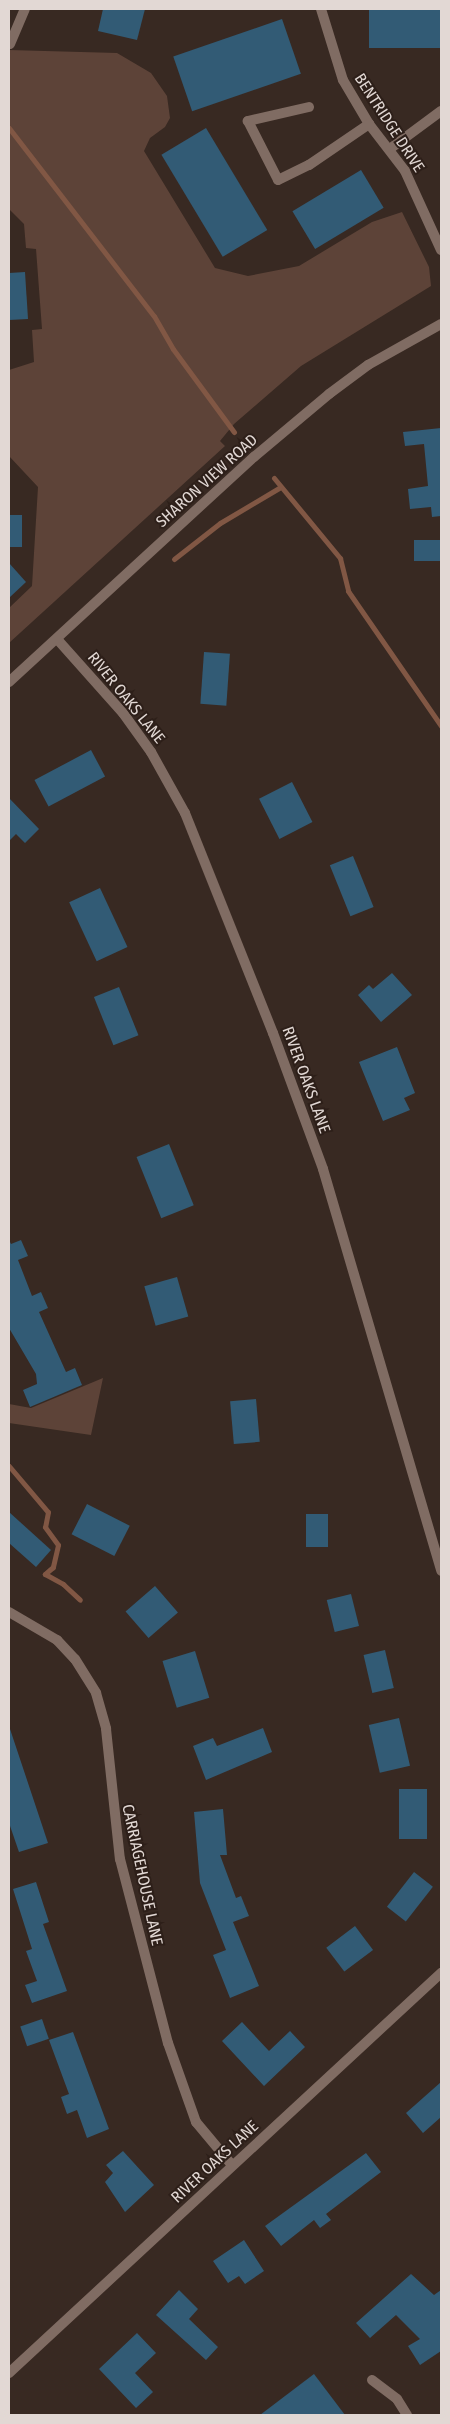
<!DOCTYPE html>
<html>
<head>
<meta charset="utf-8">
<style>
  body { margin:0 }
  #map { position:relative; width:450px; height:2424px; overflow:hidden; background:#382922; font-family:"Fira Sans Condensed",sans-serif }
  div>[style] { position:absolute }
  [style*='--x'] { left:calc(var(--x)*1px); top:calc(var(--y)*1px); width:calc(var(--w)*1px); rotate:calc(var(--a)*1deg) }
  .green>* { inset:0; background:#5d4338 }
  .stream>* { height:5px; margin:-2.5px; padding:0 2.5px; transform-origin:2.5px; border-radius:2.5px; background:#815744 }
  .building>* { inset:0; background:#325b75; transform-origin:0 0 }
  .minor>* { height:10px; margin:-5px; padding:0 5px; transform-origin:5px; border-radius:5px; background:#806c63 }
  .tertiary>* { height:10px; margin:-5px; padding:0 5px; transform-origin:5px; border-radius:5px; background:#806c63 }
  span { translate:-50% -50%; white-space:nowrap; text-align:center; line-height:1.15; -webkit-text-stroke:4px #2d1f19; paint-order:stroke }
  .street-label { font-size:16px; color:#e2d8d4 }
  .frame { position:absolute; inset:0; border:10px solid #e2d8d4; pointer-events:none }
</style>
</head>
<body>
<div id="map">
  <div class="green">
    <div style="clip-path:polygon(9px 50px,117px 53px,151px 73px,167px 96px,170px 118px,165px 127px,150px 138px,144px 151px,215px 268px,248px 276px,299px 266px,372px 222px,402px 212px,429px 267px,431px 286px,301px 366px,234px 424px,220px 441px,225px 446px,9px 643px,9px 608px,32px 586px,38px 487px,9px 456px,9px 370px,34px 362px,32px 330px,42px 329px,36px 249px,26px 248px,24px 224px,9px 209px)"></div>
    <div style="clip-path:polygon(103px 1378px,91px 1435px,9px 1423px,9px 1404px,31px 1408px)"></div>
  </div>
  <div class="stream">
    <div style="--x:9;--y:128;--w:237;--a:52.4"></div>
    <div style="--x:154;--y:316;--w:38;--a:60"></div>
    <div style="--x:173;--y:349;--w:103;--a:53.7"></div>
    <div style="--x:274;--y:478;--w:104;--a:50.5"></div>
    <div style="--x:340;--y:558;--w:34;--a:76"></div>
    <div style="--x:348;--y:591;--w:164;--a:55.4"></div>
    <div style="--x:174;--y:559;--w:58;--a:-38"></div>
    <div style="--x:220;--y:523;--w:69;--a:-30.7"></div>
    <div style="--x:9;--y:1466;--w:60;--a:49.7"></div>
    <div style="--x:48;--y:1512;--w:15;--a:101"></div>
    <div style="--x:45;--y:1527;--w:22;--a:54"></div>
    <div style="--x:58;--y:1545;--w:23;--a:103"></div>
    <div style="--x:53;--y:1567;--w:11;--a:139"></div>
    <div style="--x:45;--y:1574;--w:21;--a:29"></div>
    <div style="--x:63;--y:1584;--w:23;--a:43"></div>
  </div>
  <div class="building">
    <div style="clip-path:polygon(103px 9px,145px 9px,137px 40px,98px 31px)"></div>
    <div style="left:441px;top:10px;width:38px;height:72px;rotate:90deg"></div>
    <div style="left:282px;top:19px;width:58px;height:115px;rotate:71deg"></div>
    <div style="left:206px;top:128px;width:119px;height:52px;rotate:59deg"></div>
    <div style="left:361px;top:170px;width:44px;height:80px;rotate:59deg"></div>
    <div style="clip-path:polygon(25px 272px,28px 319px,9px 320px,9px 273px)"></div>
    <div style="clip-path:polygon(441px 428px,441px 516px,432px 517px,431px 507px,410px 509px,408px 489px,428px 486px,424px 444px,405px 446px,403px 432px)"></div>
    <div style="left:9px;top:515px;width:13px;height:32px"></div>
    <div style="left:441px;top:540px;width:21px;height:27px;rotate:90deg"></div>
    <div style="clip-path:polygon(9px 563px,26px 582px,9px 598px)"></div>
    <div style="left:204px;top:652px;width:26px;height:52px;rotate:4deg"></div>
    <div style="left:91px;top:750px;width:30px;height:64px;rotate:62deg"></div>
    <div style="left:292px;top:782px;width:45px;height:37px;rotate:63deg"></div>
    <div style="clip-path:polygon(9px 798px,39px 829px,25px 843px,16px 834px,9px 841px)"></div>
    <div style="left:353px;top:856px;width:55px;height:25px;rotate:68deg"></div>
    <div style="left:100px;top:888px;width:65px;height:34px;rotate:65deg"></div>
    <div style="clip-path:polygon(392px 973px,412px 995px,381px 1022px,358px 995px,369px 985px,373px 989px)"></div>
    <div style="left:119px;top:987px;width:52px;height:27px;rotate:68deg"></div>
    <div style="clip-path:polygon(397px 1047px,415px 1093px,404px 1098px,410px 1110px,383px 1121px,359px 1062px)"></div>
    <div style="left:169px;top:1144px;width:66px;height:35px;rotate:68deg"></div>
    <div style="clip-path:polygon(9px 1240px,11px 1244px,21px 1240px,28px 1256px,18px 1260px,32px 1296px,41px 1292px,48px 1308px,39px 1312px,66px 1372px,75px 1368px,82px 1385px,30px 1407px,23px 1390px,37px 1384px,36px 1374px,9px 1328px)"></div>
    <div style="left:177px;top:1277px;width:41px;height:34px;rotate:74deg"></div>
    <div style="left:256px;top:1399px;width:43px;height:26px;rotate:85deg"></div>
    <div style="left:87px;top:1504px;width:48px;height:34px;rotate:27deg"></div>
    <div style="clip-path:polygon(9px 1512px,51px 1550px,36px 1567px,9px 1543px)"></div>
    <div style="left:306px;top:1514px;width:22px;height:33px"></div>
    <div style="left:155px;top:1586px;width:35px;height:39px;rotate:49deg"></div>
    <div style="left:351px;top:1594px;width:33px;height:25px;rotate:76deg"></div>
    <div style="left:385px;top:1650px;width:39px;height:22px;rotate:77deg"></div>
    <div style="left:195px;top:1651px;width:49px;height:34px;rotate:73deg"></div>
    <div style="left:399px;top:1718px;width:49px;height:31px;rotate:77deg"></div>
    <div style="clip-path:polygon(9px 1726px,48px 1843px,19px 1852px,9px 1823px)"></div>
    <div style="clip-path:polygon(263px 1728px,272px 1752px,206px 1780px,193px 1746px,213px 1738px,217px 1746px)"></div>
    <div style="left:427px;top:1789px;width:50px;height:28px;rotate:90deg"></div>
    <div style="clip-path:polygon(223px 1809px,227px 1855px,220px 1855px,236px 1898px,241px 1896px,249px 1916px,233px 1922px,259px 1986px,230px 1998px,213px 1955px,226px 1950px,200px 1883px,194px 1812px)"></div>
    <div style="left:414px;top:1872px;width:24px;height:44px;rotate:38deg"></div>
    <div style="clip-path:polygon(36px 1882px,49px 1922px,43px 1924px,67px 1991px,32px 2003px,25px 1985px,37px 1981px,26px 1951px,32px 1949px,13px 1889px)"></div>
    <div style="left:355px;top:1926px;width:30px;height:36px;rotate:53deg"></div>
    <div style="left:42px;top:2019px;width:21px;height:23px;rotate:71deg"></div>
    <div style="clip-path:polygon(242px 2022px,269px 2051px,290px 2031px,305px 2047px,264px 2086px,222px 2041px)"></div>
    <div style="clip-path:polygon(73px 2032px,109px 2129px,87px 2138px,77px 2110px,67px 2114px,61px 2097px,69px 2094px,49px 2040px)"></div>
    <div style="clip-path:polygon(441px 2082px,441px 2117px,423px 2133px,406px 2113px)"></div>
    <div style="clip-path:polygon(123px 2151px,154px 2185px,125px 2212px,105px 2182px,113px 2173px,106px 2165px)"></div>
    <div style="clip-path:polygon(366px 2153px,381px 2172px,326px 2214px,331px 2220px,320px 2228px,314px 2220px,281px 2246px,265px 2226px)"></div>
    <div style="clip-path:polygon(244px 2240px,264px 2271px,245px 2284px,239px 2276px,228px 2283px,213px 2261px)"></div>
    <div style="clip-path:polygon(411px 2274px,434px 2295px,441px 2290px,441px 2351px,420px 2365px,408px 2346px,420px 2339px,396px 2315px,370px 2338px,356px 2323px)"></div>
    <div style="clip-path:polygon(179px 2290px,198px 2309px,189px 2319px,218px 2347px,206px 2360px,156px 2315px)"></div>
    <div style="clip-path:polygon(137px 2333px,156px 2353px,135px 2373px,153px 2392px,136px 2408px,99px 2369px)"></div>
    <div style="clip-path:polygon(314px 2374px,345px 2415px,260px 2415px)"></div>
  </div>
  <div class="minor">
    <div style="--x:321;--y:9;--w:74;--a:72.8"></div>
    <div style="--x:343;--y:80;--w:51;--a:59.4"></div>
    <div style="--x:369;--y:124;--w:59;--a:52.5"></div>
    <div style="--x:405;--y:171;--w:87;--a:65.5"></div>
    <div style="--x:10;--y:44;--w:38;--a:-67"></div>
    <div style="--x:309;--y:107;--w:63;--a:167.1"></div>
    <div style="--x:248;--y:121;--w:66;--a:63"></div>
    <div style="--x:278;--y:180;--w:34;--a:-26"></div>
    <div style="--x:309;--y:165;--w:73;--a:-34.3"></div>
    <div style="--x:391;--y:148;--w:62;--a:-36.5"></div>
    <div style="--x:57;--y:639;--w:99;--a:48.3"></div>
    <div style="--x:123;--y:713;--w:48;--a:54.3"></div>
    <div style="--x:151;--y:752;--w:70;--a:60.9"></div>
    <div style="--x:185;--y:813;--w:237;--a:68.2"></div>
    <div style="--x:273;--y:1033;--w:145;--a:69.8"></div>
    <div style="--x:323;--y:1169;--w:419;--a:73.6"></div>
    <div style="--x:9;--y:1612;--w:56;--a:30.3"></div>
    <div style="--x:57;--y:1640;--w:26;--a:47"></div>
    <div style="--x:75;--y:1659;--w:40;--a:58"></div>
    <div style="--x:96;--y:1693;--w:37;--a:74"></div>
    <div style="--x:106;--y:1729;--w:131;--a:83.9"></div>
    <div style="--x:120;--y:1859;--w:190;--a:75.4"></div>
    <div style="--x:168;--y:2043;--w:84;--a:70.5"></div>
    <div style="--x:196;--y:2122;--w:56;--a:50.1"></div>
    <div style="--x:9;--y:2373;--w:589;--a:-42.8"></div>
    <div style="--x:372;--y:2380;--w:31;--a:37"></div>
    <div style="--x:397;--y:2399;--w:19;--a:58"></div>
  </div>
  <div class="tertiary">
    <div style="--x:9;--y:682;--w:333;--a:-42.6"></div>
    <div style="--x:254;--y:457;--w:98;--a:-40"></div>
    <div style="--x:329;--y:394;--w:49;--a:-36.6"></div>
    <div style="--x:368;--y:365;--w:84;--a:-29.3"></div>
  </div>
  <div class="street-label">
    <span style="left:389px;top:123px;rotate:57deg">BENTRIDGE DRIVE</span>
    <span style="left:207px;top:481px;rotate:-42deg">SHARON VIEW ROAD</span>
    <span style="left:126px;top:698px;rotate:51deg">RIVER OAKS LANE</span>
    <span style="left:306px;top:1080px;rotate:70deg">RIVER OAKS LANE</span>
    <span style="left:142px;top:1875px;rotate:78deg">CARRIAGEHOUSE LANE</span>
    <span style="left:215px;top:2162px;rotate:-43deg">RIVER OAKS LANE</span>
  </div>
  <div class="frame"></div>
</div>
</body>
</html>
